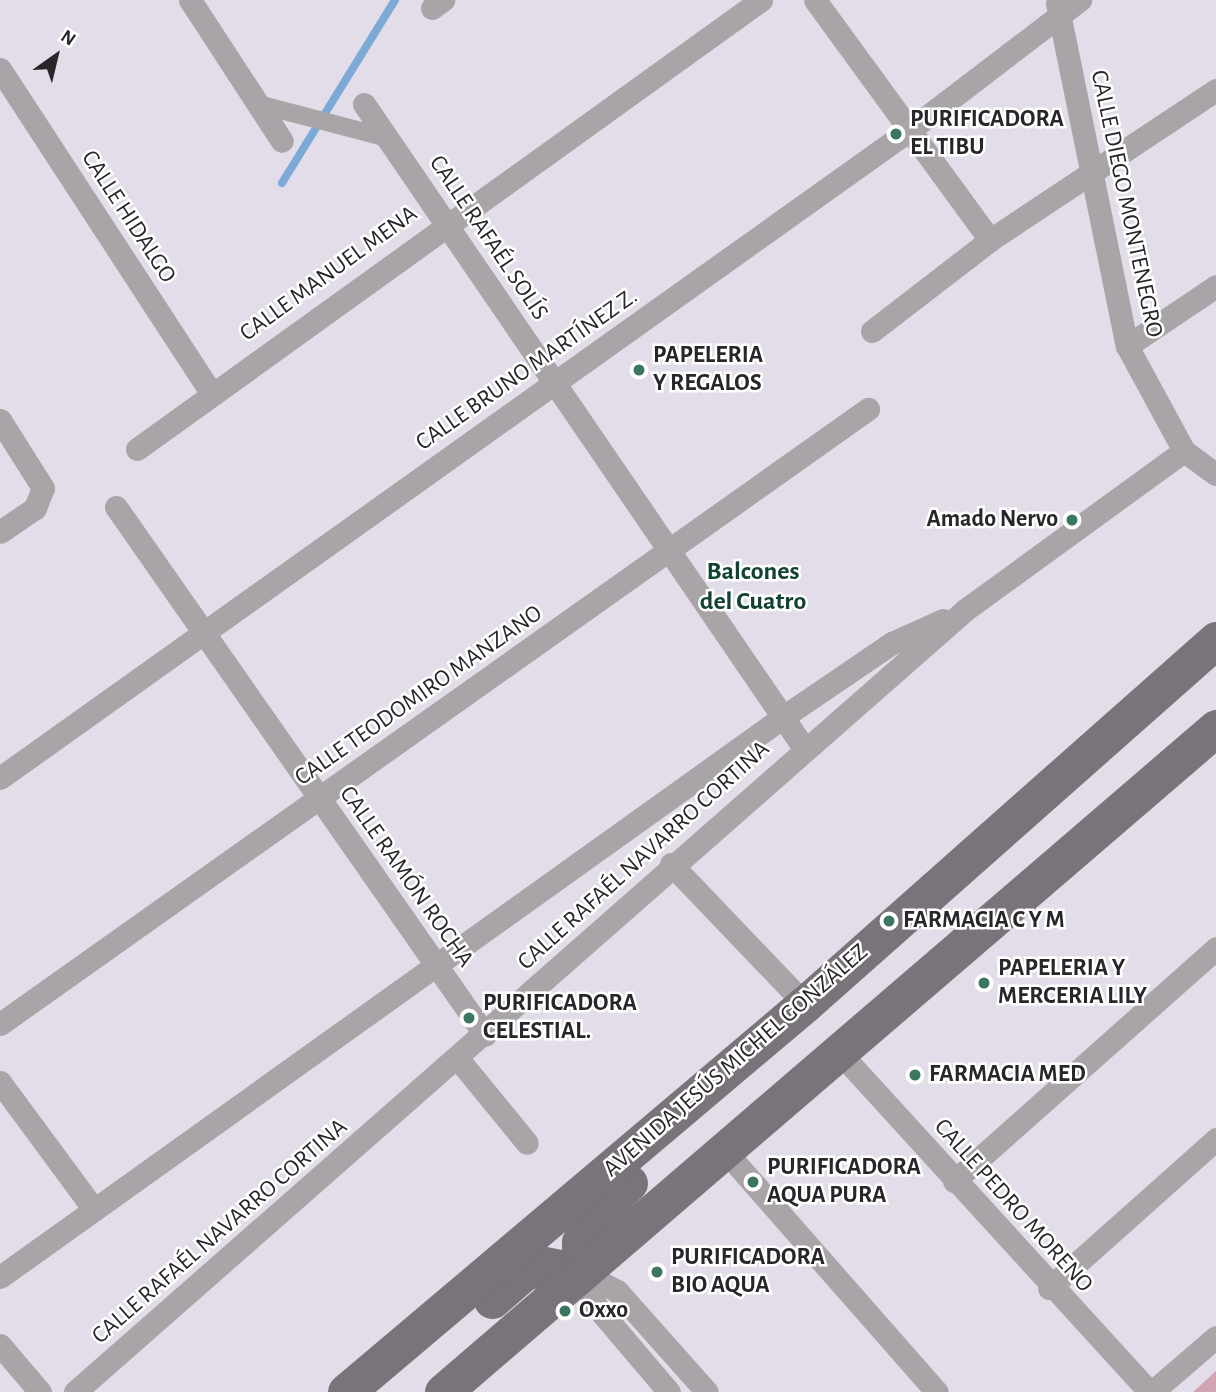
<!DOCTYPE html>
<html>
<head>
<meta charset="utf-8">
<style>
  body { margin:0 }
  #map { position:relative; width:1216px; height:1392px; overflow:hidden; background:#e2dde8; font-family:"Alegreya Sans",sans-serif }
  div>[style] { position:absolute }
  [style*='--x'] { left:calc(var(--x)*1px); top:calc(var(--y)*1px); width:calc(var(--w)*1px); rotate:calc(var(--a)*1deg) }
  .green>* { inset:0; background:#d0a4b1 }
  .stream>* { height:8px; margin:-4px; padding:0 4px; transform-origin:4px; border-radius:4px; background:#7ca9d6 }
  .pedestrian>* { height:18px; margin:-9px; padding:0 9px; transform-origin:9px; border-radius:9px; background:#a9a4a8 }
  .minor>* { height:23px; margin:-11.5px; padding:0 11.5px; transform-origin:11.5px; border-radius:11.5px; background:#a9a4a8 }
  .primary>* { height:37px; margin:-18.5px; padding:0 18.5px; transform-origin:18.5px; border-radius:18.5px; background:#7a7379 }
  .dots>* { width:19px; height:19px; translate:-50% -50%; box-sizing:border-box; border:4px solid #fff; border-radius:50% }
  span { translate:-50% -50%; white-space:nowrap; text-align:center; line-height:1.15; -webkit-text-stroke:5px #fff; paint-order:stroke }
  .poi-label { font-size:24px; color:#28262a; font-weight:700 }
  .left { translate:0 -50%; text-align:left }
  .right { translate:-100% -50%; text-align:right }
  .street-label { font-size:24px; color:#28262a }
  .neighbourhood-label { font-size:26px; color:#114232; font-weight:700 }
  .north { position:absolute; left:21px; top:21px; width:70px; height:70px; -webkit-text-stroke:5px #fff; paint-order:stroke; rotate:34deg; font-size:19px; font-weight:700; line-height:28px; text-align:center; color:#28262a }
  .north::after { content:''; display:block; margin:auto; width:24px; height:32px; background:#28262a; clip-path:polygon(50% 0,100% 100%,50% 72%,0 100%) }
</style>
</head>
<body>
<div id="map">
  <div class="green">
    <div style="clip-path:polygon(1216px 1371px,1216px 1392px,1193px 1392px)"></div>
  </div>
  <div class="stream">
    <div style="--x:282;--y:183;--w:215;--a:-58.3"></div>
  </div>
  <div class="pedestrian">
    <div style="--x:258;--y:104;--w:134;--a:14.7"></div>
  </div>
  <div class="minor">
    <div style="--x:190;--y:0;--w:168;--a:56.9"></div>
    <div style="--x:815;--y:0;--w:297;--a:53.9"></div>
    <div style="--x:1057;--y:3;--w:350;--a:78.5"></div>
    <div style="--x:1127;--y:346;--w:119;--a:61.5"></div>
    <div style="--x:1184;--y:451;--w:39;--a:36"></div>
    <div style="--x:432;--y:8;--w:14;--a:-36"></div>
    <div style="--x:0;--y:69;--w:388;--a:56.9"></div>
    <div style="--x:364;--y:104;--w:780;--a:55.66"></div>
    <div style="--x:872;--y:331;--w:149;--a:-37.6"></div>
    <div style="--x:990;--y:240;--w:271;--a:-33.6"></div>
    <div style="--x:1127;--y:346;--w:107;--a:-34"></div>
    <div style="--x:0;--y:420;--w:80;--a:57.7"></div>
    <div style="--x:43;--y:488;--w:22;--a:112"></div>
    <div style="--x:35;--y:508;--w:42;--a:145.6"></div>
    <div style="--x:137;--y:449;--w:769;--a:-35.74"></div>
    <div style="--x:116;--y:507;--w:644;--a:55.05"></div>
    <div style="--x:0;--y:778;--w:1119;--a:-35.47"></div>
    <div style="--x:911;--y:129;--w:213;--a:-37.4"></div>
    <div style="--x:671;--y:864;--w:194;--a:46.3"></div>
    <div style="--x:0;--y:1024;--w:1064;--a:-35.32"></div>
    <div style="--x:840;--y:1053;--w:459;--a:47.6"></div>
    <div style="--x:459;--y:1060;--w:107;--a:50.7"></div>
    <div style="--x:0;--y:1082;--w:157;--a:53.6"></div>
    <div style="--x:725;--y:1151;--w:321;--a:48.7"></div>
    <div style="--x:954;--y:1181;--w:351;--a:-41.6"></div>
    <div style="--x:581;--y:1272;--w:41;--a:27.8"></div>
    <div style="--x:617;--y:1291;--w:135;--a:48.3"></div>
    <div style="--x:581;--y:1272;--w:37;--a:66"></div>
    <div style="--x:596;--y:1306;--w:113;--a:49.7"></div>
    <div style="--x:0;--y:1277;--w:963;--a:-35.57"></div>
    <div style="--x:783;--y:717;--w:132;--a:-34.2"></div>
    <div style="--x:892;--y:643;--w:56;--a:-24.3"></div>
    <div style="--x:1049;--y:1288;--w:224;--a:-41.7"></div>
    <div style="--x:0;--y:1345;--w:62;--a:49.6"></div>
    <div style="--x:75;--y:1392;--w:1185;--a:-41.3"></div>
    <div style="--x:965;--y:610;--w:271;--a:-36"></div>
    <div style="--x:1152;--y:1392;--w:84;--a:-40.7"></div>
  </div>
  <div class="primary">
    <div style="--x:492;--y:1300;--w:41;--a:-41.1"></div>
    <div style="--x:523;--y:1273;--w:22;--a:-21"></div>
    <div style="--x:544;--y:1265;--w:38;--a:11"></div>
    <div style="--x:581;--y:1272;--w:30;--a:-92"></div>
    <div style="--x:580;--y:1242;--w:32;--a:-62"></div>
    <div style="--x:595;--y:1214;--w:46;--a:-42.4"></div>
    <div style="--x:346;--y:1392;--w:601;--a:-40.21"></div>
    <div style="--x:805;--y:1004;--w:549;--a:-41.53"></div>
    <div style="--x:443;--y:1392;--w:1019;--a:-40.66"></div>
  </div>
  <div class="dots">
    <div style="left:896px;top:134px;background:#3b7660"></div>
    <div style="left:639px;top:370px;background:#3b7660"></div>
    <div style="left:1072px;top:520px;background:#3b7660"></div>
    <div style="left:889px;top:921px;background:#3b7660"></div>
    <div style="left:984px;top:983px;background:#3b7660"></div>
    <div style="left:469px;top:1018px;background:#3b7660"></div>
    <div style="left:915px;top:1075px;background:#3b7660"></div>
    <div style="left:753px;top:1182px;background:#3b7660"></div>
    <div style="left:657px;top:1272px;background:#3b7660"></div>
    <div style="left:565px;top:1311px;background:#3b7660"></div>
  </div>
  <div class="poi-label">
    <span class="left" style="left:910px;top:134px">PURIFICADORA<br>EL TIBU</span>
    <span class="left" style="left:653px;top:370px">PAPELERIA<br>Y REGALOS</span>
    <span class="right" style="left:1058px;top:520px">Amado Nervo</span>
    <span class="left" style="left:903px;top:921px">FARMACIA C Y M</span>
    <span class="left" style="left:998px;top:983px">PAPELERIA Y<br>MERCERIA LILY</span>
    <span class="left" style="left:483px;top:1018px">PURIFICADORA<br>CELESTIAL.</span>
    <span class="left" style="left:929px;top:1075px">FARMACIA MED</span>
    <span class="left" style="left:767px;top:1182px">PURIFICADORA<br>AQUA PURA</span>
    <span class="left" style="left:671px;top:1272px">PURIFICADORA<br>BIO AQUA</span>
    <span class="left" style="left:579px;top:1311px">Oxxo</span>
  </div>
  <div class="street-label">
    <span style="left:1126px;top:204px;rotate:78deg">CALLE DIEGO MONTENEGRO</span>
    <span style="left:128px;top:217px;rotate:57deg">CALLE HIDALGO</span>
    <span style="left:488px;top:238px;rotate:56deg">CALLE RAFAÉL SOLÍS</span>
    <span style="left:329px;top:274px;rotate:-36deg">CALLE MANUEL MENA</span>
    <span style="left:527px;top:370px;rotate:-35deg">CALLE BRUNO MARTÍNEZ Z.</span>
    <span style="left:419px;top:696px;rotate:-35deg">CALLE TEODOMIRO MANZANO</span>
    <span style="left:644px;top:856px;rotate:-42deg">CALLE RAFAÉL NAVARRO CORTINA</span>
    <span style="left:406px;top:877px;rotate:55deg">CALLE RAMÓN ROCHA</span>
    <span style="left:736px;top:1061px;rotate:-41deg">AVENIDA JESÚS MICHEL GONZÁLEZ</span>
    <span style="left:1013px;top:1206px;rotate:48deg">CALLE PEDRO MORENO</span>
    <span style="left:220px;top:1232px;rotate:-41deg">CALLE RAFAÉL NAVARRO CORTINA</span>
  </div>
  <div class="neighbourhood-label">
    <span style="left:753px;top:587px">Balcones<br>del Cuatro</span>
  </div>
  <div class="north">N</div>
</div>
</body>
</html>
